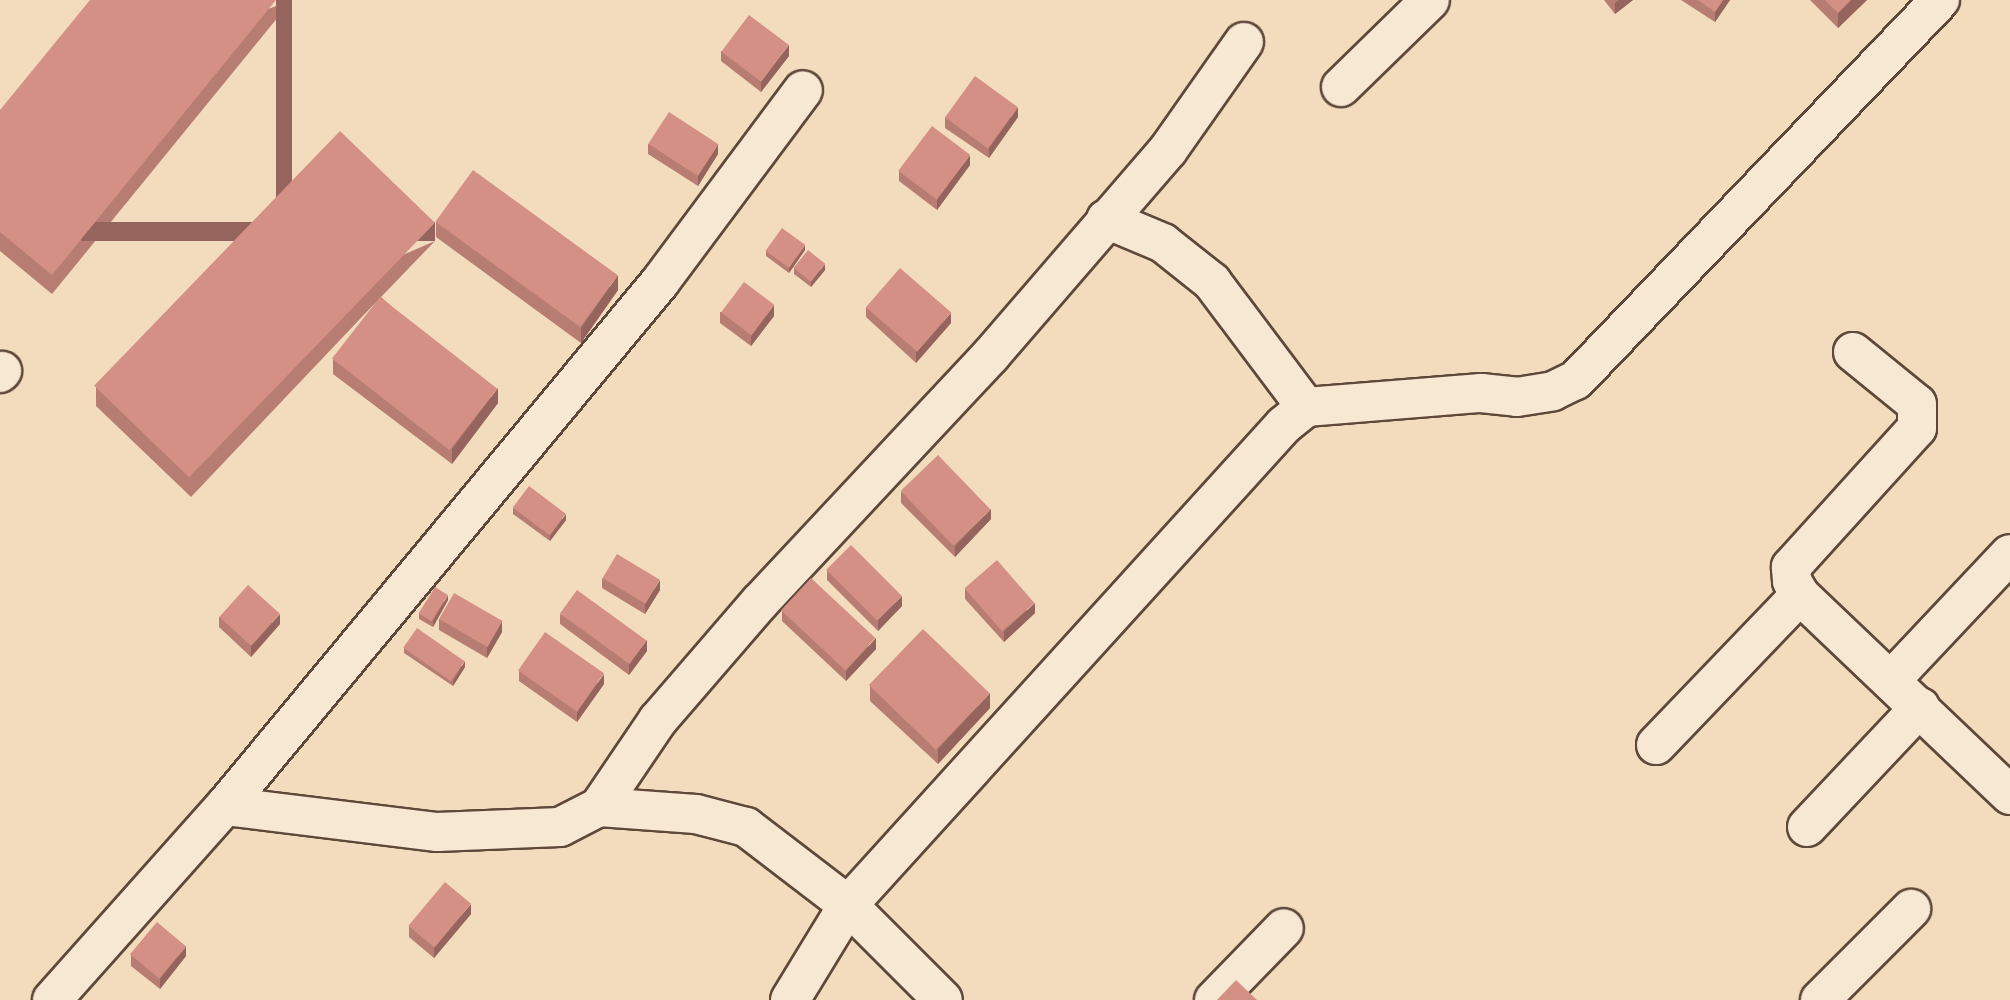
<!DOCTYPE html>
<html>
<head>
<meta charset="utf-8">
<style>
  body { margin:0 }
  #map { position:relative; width:2010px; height:1000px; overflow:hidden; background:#f2dcbd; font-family:"Gentium Book Plus",serif }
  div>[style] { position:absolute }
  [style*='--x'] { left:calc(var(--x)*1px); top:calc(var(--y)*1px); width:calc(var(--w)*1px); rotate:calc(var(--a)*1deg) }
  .roads { filter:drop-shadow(2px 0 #5e4839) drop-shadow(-2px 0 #5e4839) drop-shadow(0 2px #5e4839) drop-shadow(0 -2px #5e4839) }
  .minor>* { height:38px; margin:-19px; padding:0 19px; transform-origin:19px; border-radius:19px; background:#f7e8d4 }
  .wall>* { inset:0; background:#b77c72 }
  .shaded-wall>* { inset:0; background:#95655d; transform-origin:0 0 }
  .building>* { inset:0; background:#d59085; transform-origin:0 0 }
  span { translate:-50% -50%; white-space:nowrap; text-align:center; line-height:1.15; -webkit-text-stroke:6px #f7e8d4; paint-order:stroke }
</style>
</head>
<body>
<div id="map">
  <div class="roads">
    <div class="minor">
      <div style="--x:1341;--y:87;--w:124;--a:-44.3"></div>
      <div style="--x:1106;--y:219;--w:62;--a:22.8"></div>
      <div style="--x:1163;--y:243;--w:63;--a:38.5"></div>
      <div style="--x:1212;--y:282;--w:156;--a:53.1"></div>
      <div style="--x:1853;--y:352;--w:82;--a:39.1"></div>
      <div style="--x:1917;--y:404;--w:24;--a:90"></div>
      <div style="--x:1917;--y:428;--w:188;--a:132.2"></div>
      <div style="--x:1791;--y:567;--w:14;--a:86"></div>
      <div style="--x:1792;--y:581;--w:16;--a:60"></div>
      <div style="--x:1800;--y:595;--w:290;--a:43.6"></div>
      <div style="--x:0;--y:373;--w:3;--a:-45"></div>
      <div style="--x:1893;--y:678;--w:170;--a:-46.7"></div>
      <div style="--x:1656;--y:745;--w:208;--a:-46.2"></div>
      <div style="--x:225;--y:806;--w:214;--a:7"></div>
      <div style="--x:437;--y:832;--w:123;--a:-2.3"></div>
      <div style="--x:560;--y:827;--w:44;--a:-27.1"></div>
      <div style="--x:599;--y:807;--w:97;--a:4.1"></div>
      <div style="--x:696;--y:814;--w:52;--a:14.6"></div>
      <div style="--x:746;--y:827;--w:128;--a:37.4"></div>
      <div style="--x:848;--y:905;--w:134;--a:45"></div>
      <div style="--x:599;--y:807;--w:105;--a:-55.9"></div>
      <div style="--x:658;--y:720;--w:155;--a:-49.2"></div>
      <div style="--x:759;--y:603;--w:340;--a:-46.9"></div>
      <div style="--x:991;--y:355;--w:271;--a:-49.2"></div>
      <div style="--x:1168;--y:150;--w:132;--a:-54.9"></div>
      <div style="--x:1807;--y:827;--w:165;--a:-46.7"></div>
      <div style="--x:52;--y:1000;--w:260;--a:-48.3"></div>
      <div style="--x:225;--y:806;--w:681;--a:-50.3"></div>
      <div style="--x:660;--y:282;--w:239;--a:-53.3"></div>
      <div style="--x:790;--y:1000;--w:111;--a:-58.6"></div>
      <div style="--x:848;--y:905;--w:648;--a:-47.75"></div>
      <div style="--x:1284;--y:425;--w:28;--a:-39"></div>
      <div style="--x:1306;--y:407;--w:176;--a:-4.6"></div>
      <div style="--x:1481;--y:393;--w:36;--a:6"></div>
      <div style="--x:1517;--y:397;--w:36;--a:-9"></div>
      <div style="--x:1553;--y:391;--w:25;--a:-26"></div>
      <div style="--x:1576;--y:380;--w:526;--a:-46.23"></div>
      <div style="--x:1214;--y:1000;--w:100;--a:-45.8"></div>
      <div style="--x:1820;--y:1000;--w:129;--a:-45"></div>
    </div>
  </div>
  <div class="wall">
    <div style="clip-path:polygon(292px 0,52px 294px,0 251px,0 110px)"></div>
    <div style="clip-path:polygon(1604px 0,1633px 0,1615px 14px)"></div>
    <div style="clip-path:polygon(1681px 0,1730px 0,1715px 22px)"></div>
    <div style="clip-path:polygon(1810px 0,1867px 0,1838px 28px)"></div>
    <div style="clip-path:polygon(721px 51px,789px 56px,761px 92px,721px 61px)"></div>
    <div style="clip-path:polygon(945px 117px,1018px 117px,989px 158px,945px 128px)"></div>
    <div style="clip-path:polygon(648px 144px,718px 154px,698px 186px,648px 154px)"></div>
    <div style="clip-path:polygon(970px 165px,937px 210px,899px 181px,899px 171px)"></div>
    <div style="clip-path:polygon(436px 222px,618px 290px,581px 343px,436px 237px)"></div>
    <div style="clip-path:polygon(435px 241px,381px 297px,498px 403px,452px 464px,333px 374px,333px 359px,377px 301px,191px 497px,96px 406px,96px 388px)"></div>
    <div style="clip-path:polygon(805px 250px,789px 273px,766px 256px,766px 251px)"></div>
    <div style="clip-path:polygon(794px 268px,825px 270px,811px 287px,794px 274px)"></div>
    <div style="clip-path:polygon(866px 307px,951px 323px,916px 363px,866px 317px)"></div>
    <div style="clip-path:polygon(720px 312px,774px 316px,751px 346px,720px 323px)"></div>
    <div style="clip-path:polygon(901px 492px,991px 519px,955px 557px,901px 503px)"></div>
    <div style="clip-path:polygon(513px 508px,566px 520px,550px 541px,513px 514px)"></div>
    <div style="clip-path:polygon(827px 570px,902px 606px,878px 631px,827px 580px)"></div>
    <div style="clip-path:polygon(602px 578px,660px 590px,645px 614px,602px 588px)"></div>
    <div style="clip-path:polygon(965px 588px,1035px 613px,1004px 642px,965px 599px)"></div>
    <div style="clip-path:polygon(448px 600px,433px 627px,419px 619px,419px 613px)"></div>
    <div style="clip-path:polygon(782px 611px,876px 649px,846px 681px,782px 621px)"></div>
    <div style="clip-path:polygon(560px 614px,647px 651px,629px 675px,560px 624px)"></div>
    <div style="clip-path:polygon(219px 617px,280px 624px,251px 657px,219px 627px)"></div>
    <div style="clip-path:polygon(439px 619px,502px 632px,487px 658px,439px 630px)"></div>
    <div style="clip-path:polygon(404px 648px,465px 667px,453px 686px,404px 653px)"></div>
    <div style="clip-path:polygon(519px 671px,604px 684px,577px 722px,519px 681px)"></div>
    <div style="clip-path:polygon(870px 686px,990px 708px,938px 764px,870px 701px)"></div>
    <div style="clip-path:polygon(471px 914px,434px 958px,409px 937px,409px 926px)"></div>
    <div style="clip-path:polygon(131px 955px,186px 956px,160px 989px,131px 966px)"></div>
  </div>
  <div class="shaded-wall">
    <div style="left:276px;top:0;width:16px;height:355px"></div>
    <div style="clip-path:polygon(1619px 0,1633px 0,1615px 14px,1615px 3px)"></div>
    <div style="clip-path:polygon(1723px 0,1730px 0,1715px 22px,1715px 12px)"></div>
    <div style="clip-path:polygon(1851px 0,1867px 0,1838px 28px,1838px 13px)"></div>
    <div style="clip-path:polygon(789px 45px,789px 56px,761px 92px,761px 81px)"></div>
    <div style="clip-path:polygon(1018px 107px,1018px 117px,989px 158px,989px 148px)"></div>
    <div style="clip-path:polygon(718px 144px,718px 154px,698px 186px,698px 176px)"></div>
    <div style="clip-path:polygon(970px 155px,970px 165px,937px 210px,937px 200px)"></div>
    <div style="left:435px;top:222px;width:19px;height:354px;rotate:90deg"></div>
    <div style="clip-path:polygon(805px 245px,805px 250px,789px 273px,789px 268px)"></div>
    <div style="clip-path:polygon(825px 264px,825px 270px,811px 287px,811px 282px)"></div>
    <div style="clip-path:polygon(618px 275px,618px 290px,581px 343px,581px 328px)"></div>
    <div style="clip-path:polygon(774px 305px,774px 316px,751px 346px,751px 336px)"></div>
    <div style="clip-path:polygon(951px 313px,951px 323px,916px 363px,916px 352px)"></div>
    <div style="clip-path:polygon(498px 388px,498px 403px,452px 464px,452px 449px)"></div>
    <div style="clip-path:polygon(991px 509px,991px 519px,955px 557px,955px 546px)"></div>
    <div style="clip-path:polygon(566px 514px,566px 520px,550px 541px,550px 536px)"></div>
    <div style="clip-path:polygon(660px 580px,660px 590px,645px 614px,645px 604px)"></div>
    <div style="clip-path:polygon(448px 595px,448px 600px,433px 627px,433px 621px)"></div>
    <div style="clip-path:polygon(902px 596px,902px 606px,878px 631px,878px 620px)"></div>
    <div style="clip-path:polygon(1035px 603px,1035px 613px,1004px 642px,1004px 631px)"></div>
    <div style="clip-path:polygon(280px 614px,280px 624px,251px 657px,251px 646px)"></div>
    <div style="clip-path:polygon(502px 621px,502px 632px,487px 658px,487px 647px)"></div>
    <div style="clip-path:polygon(876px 638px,876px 649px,846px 681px,846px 671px)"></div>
    <div style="clip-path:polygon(647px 640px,647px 651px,629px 675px,629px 664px)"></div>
    <div style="clip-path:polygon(465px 661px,465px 667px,453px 686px,453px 681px)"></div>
    <div style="clip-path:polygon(604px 674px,604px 684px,577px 722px,577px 712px)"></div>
    <div style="clip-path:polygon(990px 693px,990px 708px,938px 764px,938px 749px)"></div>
    <div style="clip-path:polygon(471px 904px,471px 914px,434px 958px,434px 948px)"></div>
    <div style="clip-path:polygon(186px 946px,186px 956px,160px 989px,160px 979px)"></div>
  </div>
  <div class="building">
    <div style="clip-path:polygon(90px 0,276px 0,52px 275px,0 232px,0 110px)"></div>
    <div style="clip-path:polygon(1698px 0,1723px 0,1715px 12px)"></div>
    <div style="clip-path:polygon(1825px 0,1851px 0,1838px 13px)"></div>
    <div style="left:749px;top:15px;width:50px;height:46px;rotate:37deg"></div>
    <div style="left:975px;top:76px;width:53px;height:51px;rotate:36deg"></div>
    <div style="left:669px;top:112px;width:59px;height:38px;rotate:33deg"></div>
    <div style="left:932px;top:126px;width:48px;height:56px;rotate:37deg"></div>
    <div style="left:340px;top:131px;width:132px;height:354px;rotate:44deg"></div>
    <div style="left:473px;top:170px;width:179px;height:64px;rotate:36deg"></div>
    <div style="left:782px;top:228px;width:29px;height:28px;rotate:36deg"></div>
    <div style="left:808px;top:250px;width:22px;height:23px;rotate:39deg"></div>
    <div style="left:900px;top:268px;width:68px;height:52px;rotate:41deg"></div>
    <div style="left:744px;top:282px;width:38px;height:38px;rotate:37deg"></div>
    <div style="left:380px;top:297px;width:149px;height:78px;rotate:38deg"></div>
    <div style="left:938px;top:455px;width:76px;height:52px;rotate:46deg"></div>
    <div style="left:529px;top:486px;width:46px;height:27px;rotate:37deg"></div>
    <div style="left:851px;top:545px;width:72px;height:35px;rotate:45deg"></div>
    <div style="left:617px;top:554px;width:50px;height:28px;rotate:31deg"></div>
    <div style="left:997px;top:560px;width:57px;height:43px;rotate:49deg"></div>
    <div style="left:811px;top:578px;width:88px;height:44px;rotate:43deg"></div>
    <div style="left:248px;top:585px;width:43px;height:43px;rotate:42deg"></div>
    <div style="left:435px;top:587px;width:15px;height:31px;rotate:32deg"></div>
    <div style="left:577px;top:590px;width:86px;height:29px;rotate:36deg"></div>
    <div style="left:454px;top:593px;width:56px;height:30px;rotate:30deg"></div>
    <div style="left:417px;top:628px;width:58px;height:24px;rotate:35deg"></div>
    <div style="left:923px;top:629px;width:93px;height:78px;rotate:44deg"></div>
    <div style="left:545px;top:632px;width:72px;height:47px;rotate:35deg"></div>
    <div style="left:445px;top:882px;width:34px;height:57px;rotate:40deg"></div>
    <div style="left:157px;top:922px;width:38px;height:42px;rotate:40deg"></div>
    <div style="clip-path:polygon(1236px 980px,1257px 1000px,1217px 1000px)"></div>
  </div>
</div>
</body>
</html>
